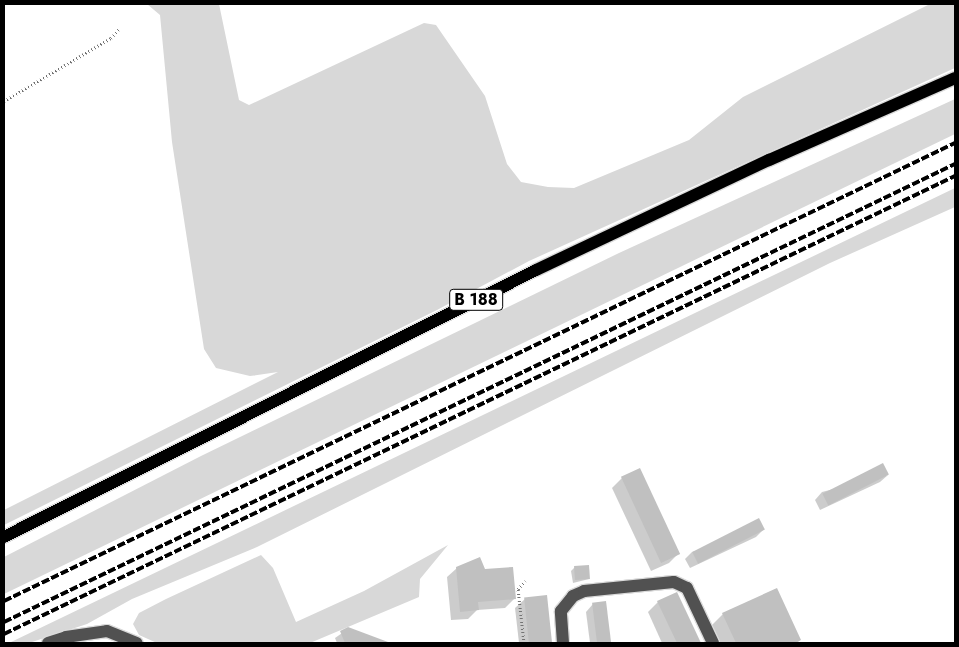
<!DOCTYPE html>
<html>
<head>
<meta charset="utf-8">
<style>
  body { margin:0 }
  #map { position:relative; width:959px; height:647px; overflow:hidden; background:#fff; font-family:Jost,sans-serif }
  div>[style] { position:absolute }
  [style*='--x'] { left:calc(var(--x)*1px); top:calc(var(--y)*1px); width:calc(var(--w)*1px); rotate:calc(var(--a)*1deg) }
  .green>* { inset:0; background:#d8d8d8 }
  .shadow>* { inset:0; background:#0003 }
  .building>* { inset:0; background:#c0c0c0; transform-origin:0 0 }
  .path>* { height:3px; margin-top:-1.5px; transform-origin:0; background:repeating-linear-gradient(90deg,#737373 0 1px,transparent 0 3.5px) }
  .roads { filter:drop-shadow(1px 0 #dbdbdb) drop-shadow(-1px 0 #dbdbdb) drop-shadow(0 1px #dbdbdb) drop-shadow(0 -1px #dbdbdb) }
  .minor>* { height:12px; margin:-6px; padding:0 6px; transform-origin:6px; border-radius:6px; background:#515151 }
  .major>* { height:12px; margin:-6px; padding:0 6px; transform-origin:6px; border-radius:6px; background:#000 }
  .rail>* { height:4px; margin-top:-2px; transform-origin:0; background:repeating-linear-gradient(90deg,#000 0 8px,transparent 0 10.5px) }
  span { translate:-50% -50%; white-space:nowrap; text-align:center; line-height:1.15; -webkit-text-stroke:4px #fff; paint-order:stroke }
  .shield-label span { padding:1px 4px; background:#fff; border:1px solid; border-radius:4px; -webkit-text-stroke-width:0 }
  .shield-label { font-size:16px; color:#000; font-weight:700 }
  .frame { position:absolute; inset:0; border:5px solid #000; pointer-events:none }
</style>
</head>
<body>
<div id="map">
  <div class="green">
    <div style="clip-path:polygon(147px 4px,219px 4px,239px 100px,249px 105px,424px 23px,436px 25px,485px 96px,507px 164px,521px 182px,548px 187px,574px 188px,689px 140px,743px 97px,930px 4px,955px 4px,955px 68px,529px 261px,437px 310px,4px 525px,4px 510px,278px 372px,250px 376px,216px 368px,204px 349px,172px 142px,160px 15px)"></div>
    <div style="clip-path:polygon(955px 99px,955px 134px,4px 594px,4px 557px,201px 456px,619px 253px)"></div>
    <div style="clip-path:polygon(955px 188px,955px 207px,830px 263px,257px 547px,132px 599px,87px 624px,29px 643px,9px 643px)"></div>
    <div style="clip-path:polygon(448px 545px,420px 579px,419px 597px,310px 643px,157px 643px,139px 635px,133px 624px,139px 613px,166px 599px,261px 555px,273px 568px,296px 622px,364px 591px)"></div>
  </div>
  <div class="shadow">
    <div style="clip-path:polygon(639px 470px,679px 553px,669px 563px,651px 571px,612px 488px,622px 478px)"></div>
    <div style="clip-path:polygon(888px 475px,880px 482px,820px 510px,815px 500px,822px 492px)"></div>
    <div style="clip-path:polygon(763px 530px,756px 537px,690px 568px,685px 559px,692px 552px)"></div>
    <div style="clip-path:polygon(575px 567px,589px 579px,573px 583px,571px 571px)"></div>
    <div style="clip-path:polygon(457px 568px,515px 598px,505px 608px,477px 610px,468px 619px,451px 620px,447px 577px)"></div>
    <div style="clip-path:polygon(776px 589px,800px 640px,797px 643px,715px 643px,708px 629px,723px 614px)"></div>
    <div style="clip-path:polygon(676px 594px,700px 643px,662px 643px,648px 612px,658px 602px)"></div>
    <div style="clip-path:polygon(546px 597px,550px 643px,519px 643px,515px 608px,525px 599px)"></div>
    <div style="clip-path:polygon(605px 603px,610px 643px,590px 643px,586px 612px,593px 604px)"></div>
    <div style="clip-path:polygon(348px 629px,367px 636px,364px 643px,337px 643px,335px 638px)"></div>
  </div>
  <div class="building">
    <div style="left:883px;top:463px;width:13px;height:68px;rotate:63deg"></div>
    <div style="left:640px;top:468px;width:95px;height:21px;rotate:65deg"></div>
    <div style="left:759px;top:518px;width:13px;height:75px;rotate:63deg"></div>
    <div style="clip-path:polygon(480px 557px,485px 569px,513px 567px,516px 599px,478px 602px,479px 610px,460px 612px,456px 567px)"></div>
    <div style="left:589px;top:565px;width:14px;height:15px;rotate:86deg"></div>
    <div style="clip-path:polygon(777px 588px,801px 640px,795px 643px,736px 643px,722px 613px)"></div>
    <div style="clip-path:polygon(677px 592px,701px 643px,677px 643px,657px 601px)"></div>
    <div style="left:547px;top:595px;width:48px;height:23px;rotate:84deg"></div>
    <div style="left:606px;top:601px;width:42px;height:14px;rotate:83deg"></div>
    <div style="clip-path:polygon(348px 627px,388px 642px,388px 643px,345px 643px,340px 631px)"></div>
  </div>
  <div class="path">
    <div style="--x:4;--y:101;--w:124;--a:-30.5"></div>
    <div style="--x:111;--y:38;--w:13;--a:-48"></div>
    <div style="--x:524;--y:643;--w:54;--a:-96.3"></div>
    <div style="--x:518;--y:589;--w:11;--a:-49"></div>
  </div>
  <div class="roads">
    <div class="minor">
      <div style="--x:48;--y:643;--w:19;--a:-18"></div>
      <div style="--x:66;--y:637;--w:41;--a:-8.3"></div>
      <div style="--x:107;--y:631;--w:32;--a:22"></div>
      <div style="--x:563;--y:643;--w:32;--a:-94"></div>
      <div style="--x:561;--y:611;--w:19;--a:-51"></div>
      <div style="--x:573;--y:596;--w:12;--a:-24"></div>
      <div style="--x:584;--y:591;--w:90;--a:-5.7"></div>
      <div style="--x:674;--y:582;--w:14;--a:25"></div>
      <div style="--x:687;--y:588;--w:61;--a:64.7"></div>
    </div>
    <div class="major">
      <div style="--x:4;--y:537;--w:595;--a:-26.65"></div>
      <div style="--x:536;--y:270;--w:258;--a:-25.3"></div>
      <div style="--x:769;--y:160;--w:203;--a:-23.8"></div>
    </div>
  </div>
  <div class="rail">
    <div style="--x:4;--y:601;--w:1056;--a:-25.72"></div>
    <div style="--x:4;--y:622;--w:1056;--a:-25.72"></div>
    <div style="--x:4;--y:634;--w:1056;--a:-25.72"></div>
  </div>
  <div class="shield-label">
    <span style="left:476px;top:300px">B 188</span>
  </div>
  <div class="frame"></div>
</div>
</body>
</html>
